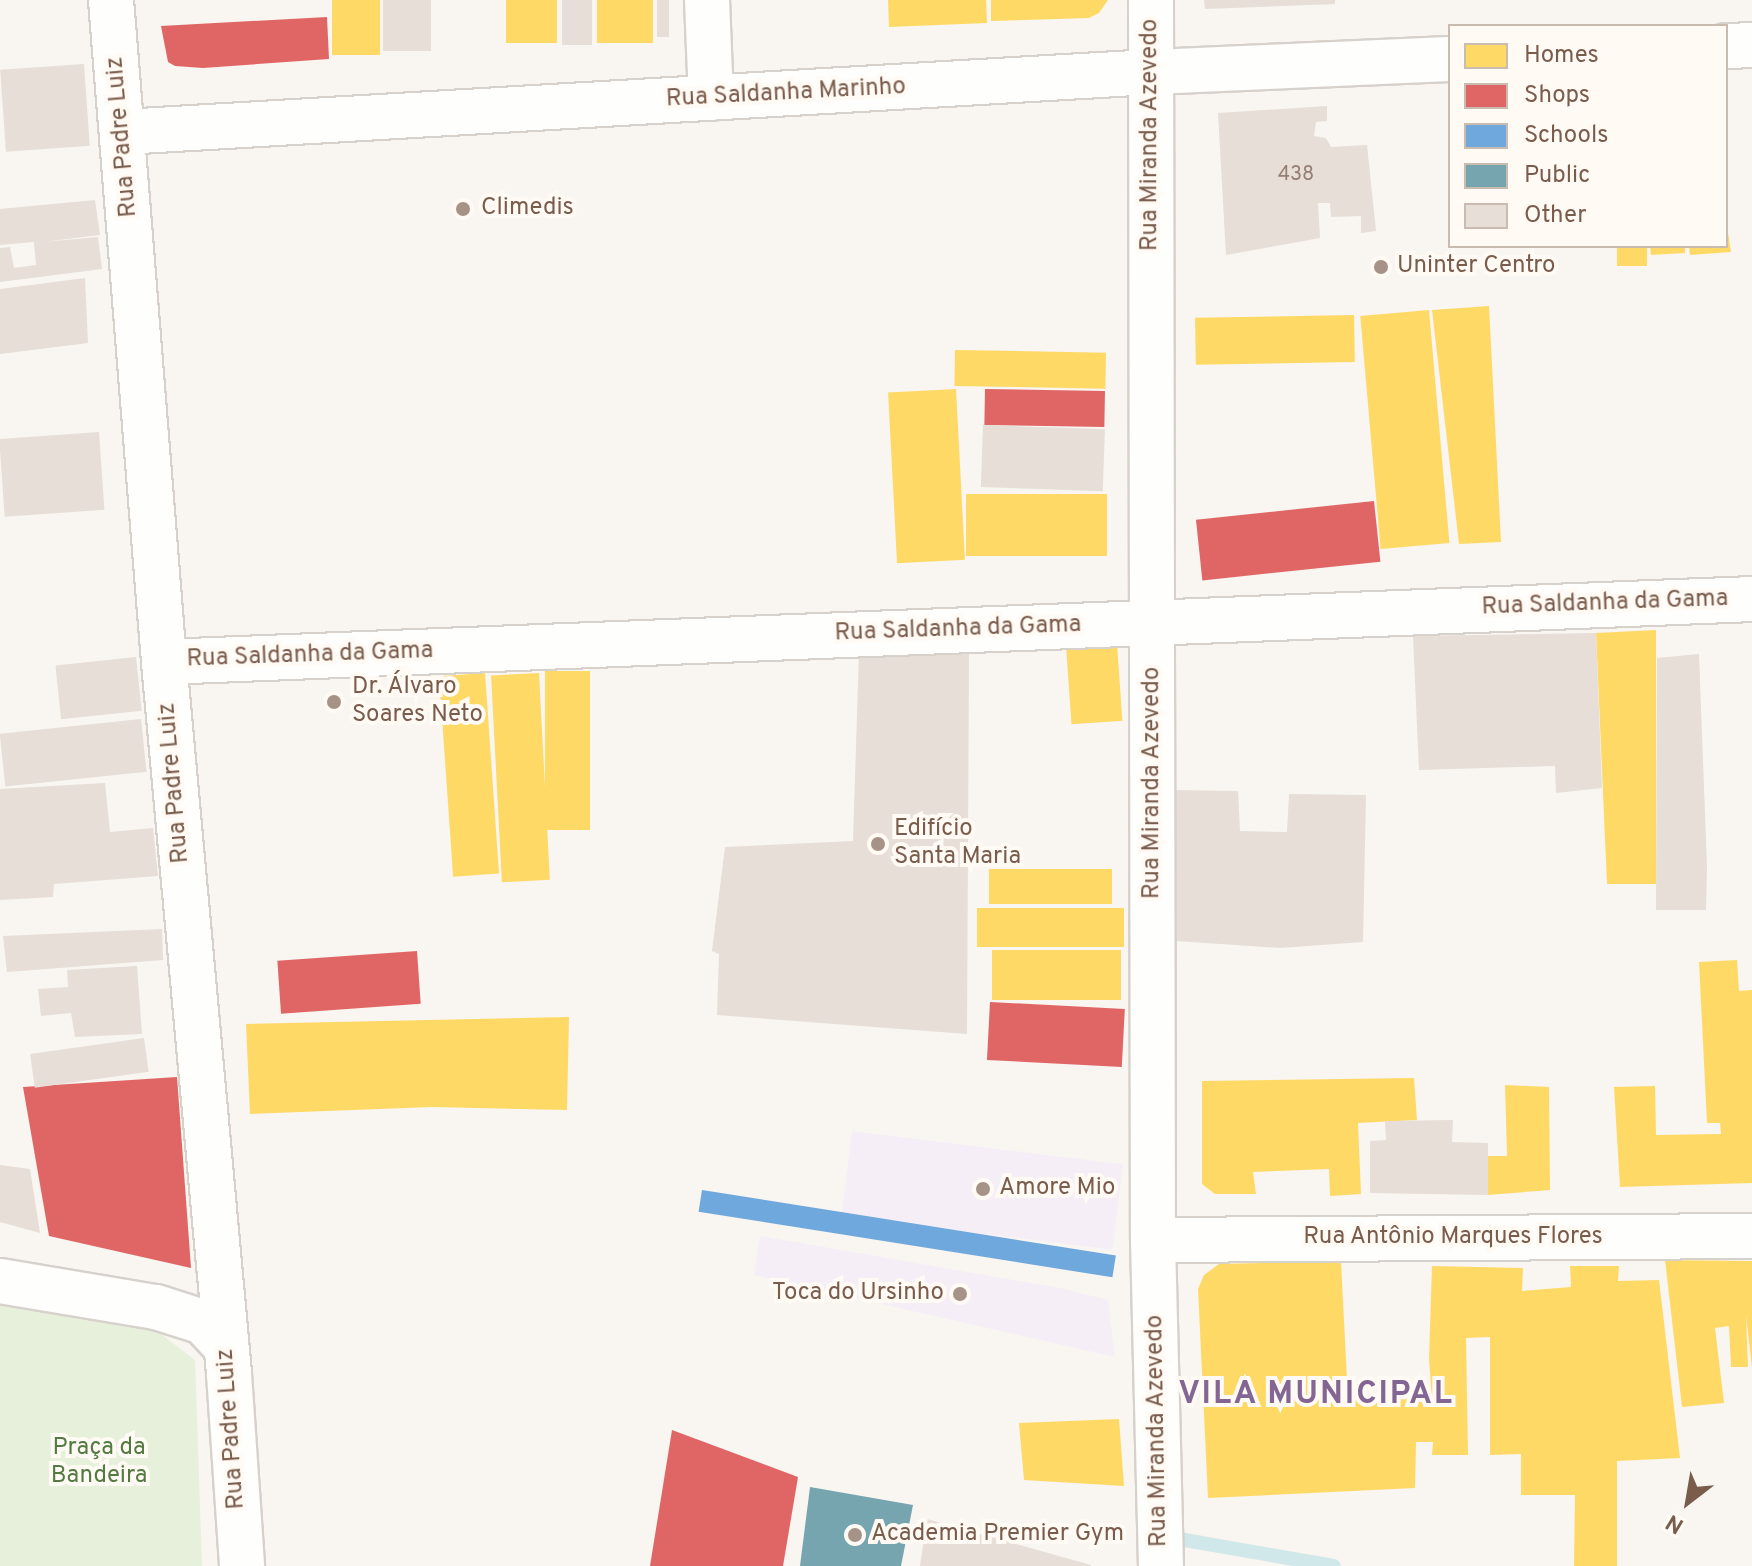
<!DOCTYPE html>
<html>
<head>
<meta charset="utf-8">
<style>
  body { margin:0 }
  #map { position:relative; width:1752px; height:1566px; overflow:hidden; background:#f9f5f0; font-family:Overpass,sans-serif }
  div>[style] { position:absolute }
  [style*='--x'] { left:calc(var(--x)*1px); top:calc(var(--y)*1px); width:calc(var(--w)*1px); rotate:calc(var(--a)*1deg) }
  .education>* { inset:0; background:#f6eef6; transform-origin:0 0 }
  .green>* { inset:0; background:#e7f0db }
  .homes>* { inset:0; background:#ffd966; transform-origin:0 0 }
  .shops>* { inset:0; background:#e06666; transform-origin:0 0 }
  .schools>* { inset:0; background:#6fa8dc; transform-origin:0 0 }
  .public>* { inset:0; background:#76a5af }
  .stream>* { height:14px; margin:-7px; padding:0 7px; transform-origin:7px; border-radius:7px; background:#d0e8ea }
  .building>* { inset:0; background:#e6ded7; transform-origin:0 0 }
  .roads { filter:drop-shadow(2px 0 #d7d1cb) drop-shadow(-2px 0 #d7d1cb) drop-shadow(0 2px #d7d1cb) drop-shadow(0 -2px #d7d1cb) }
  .minor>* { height:44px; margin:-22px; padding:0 22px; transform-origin:22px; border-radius:22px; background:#fefefd }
  .dots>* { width:22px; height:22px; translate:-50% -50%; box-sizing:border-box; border:4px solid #fffaf3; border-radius:50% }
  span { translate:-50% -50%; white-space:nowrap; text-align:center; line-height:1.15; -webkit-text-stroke:8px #fffaf3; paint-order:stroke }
  .number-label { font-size:20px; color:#977e72 }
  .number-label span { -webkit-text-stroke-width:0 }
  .street-label { font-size:24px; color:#7a5c4d }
  .poi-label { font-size:24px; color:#7a5c4d }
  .left { translate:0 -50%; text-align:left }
  .right { translate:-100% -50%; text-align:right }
  .park-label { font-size:24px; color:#537a41 }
  .district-label { font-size:32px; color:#846695; font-weight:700; letter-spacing:2px }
  .legend { position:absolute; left:1448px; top:24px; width:280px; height:224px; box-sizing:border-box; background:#fffaf3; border:2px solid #cabbb1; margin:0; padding:10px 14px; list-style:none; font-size:24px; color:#7a5c4d }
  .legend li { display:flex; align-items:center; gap:16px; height:40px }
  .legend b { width:40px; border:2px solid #cabbb1 }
  .north { position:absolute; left:1648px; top:1462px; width:80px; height:80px; -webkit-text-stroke:6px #fffaf3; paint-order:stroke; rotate:211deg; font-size:22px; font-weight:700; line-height:32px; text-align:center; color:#7a5c4d }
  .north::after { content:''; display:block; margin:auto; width:28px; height:36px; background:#7a5c4d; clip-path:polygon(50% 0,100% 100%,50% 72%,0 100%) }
</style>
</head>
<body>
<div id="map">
  <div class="education">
    <div style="left:852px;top:1131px;width:273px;height:86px;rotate:7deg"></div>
    <div style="clip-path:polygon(760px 1236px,1060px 1288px,1108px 1300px,1115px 1357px,754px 1275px)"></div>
  </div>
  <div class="green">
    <div style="clip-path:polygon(0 1306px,153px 1328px,195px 1360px,202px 1566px,0 1566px)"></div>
  </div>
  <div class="homes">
    <div style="left:332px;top:0;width:48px;height:55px"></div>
    <div style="left:506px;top:0;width:51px;height:43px"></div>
    <div style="left:597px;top:0;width:56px;height:43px"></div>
    <div style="clip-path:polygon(888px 0,986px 0,987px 23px,889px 27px)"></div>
    <div style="clip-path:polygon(991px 0,1108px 0,1099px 13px,1089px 18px,991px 21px)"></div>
    <div style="clip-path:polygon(1726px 219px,1731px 252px,1690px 255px,1689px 246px,1726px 246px)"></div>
    <div style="left:1617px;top:246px;width:30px;height:20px"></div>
    <div style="clip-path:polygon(1650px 246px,1685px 246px,1685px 253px,1651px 255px)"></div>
    <div style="clip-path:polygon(1489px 306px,1501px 542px,1459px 544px,1432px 310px)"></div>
    <div style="left:1429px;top:310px;width:234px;height:69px;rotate:85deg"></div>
    <div style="left:1354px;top:315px;width:47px;height:159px;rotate:89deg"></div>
    <div style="left:955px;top:350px;width:151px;height:36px;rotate:1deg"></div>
    <div style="left:956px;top:389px;width:171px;height:68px;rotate:87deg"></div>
    <div style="left:1107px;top:494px;width:62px;height:141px;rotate:90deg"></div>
    <div style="clip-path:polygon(1656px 630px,1656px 884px,1607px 884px,1596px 633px)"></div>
    <div style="left:1117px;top:644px;width:77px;height:51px;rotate:86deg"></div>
    <div style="left:545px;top:671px;width:45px;height:159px"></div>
    <div style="left:485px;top:673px;width:201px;height:46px;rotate:86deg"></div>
    <div style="left:539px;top:673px;width:207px;height:48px;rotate:87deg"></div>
    <div style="left:989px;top:869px;width:123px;height:35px"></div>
    <div style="left:977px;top:908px;width:147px;height:39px"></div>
    <div style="left:992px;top:950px;width:129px;height:50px"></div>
    <div style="clip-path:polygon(1737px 960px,1739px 991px,1752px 990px,1752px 1183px,1620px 1187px,1614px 1087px,1655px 1086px,1656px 1135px,1721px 1134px,1720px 1123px,1707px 1123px,1699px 962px)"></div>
    <div style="clip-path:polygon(569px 1017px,567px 1110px,432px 1107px,250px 1114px,246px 1024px)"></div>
    <div style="clip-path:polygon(1414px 1078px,1417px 1120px,1358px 1123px,1361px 1194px,1330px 1196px,1329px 1169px,1253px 1172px,1256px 1194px,1215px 1194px,1202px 1184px,1202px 1081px)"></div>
    <div style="clip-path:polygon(1505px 1085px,1549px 1087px,1550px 1190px,1488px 1195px,1488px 1156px,1507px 1156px)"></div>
    <div style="clip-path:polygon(1665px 1260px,1752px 1261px,1752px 1368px,1746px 1315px,1748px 1367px,1731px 1367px,1729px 1326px,1715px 1328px,1724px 1403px,1682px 1407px)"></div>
    <div style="clip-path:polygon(1341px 1261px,1348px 1400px,1432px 1399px,1429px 1359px,1432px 1266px,1523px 1268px,1522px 1291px,1571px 1287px,1570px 1266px,1619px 1266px,1618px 1281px,1659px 1280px,1680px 1458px,1617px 1461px,1617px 1566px,1574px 1566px,1575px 1495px,1521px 1495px,1521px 1454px,1490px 1455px,1490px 1337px,1466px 1338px,1468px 1455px,1432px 1455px,1433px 1442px,1416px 1442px,1415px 1488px,1208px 1498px,1198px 1289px,1204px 1275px,1219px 1264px)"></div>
    <div style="clip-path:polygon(1119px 1419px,1124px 1486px,1024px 1480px,1019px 1423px)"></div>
  </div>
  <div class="shops">
    <div style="clip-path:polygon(327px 17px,329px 59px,203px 68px,175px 66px,168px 62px,161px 26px)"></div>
    <div style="left:985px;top:389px;width:120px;height:36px;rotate:1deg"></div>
    <div style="left:1374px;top:501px;width:61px;height:179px;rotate:84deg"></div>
    <div style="left:417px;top:951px;width:53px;height:140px;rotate:86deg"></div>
    <div style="left:990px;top:1002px;width:135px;height:58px;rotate:3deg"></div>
    <div style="clip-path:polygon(177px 1077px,191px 1268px,49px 1236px,23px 1087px)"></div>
    <div style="clip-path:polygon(672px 1430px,798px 1477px,783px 1566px,650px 1566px)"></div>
  </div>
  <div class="schools">
    <div style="left:702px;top:1190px;width:419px;height:22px;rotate:9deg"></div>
  </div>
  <div class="public">
    <div style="clip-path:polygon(810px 1487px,913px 1505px,901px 1566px,800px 1566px)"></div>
  </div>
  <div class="stream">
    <div style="--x:1179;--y:1539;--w:157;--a:9.9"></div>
  </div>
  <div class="building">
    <div style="left:383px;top:0;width:48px;height:51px"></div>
    <div style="left:562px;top:0;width:30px;height:45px"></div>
    <div style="left:657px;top:0;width:12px;height:37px"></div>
    <div style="clip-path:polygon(1204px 0,1335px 0,1335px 4px,1205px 9px)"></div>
    <div style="left:84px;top:64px;width:82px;height:84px;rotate:86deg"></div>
    <div style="clip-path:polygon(1327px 106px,1327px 121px,1316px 122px,1314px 136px,1326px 138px,1331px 147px,1367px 145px,1376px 231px,1361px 233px,1361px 216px,1331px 217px,1330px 203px,1318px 203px,1320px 238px,1226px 255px,1218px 113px)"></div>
    <div style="clip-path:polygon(95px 200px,100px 235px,43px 242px,98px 237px,102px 269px,0 282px,0 248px,10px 247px,14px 268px,36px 265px,34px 242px,0 245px,0 209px)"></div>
    <div style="clip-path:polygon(85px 278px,88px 343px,0 354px,0 289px)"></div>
    <div style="left:983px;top:425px;width:122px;height:62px;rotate:2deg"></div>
    <div style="left:99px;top:432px;width:78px;height:100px;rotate:86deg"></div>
    <div style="clip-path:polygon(1596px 633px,1602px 788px,1556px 793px,1555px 766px,1419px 770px,1413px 636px)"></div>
    <div style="clip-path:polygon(859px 652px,969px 653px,967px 1034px,717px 1015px,719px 954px,712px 951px,725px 847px,853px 841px)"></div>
    <div style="clip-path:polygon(1699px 654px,1707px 867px,1706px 910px,1656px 910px,1657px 658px)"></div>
    <div style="left:136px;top:657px;width:54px;height:81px;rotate:84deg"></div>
    <div style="left:141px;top:719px;width:53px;height:142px;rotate:84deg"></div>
    <div style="clip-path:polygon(105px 783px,110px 832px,153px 828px,158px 876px,54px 884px,53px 897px,0 900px,0 789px)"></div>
    <div style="clip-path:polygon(1167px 790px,1238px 791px,1240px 831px,1287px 832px,1289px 794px,1366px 795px,1363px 942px,1280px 948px,1162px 940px)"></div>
    <div style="clip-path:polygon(162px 929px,163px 960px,7px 972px,3px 936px)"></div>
    <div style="clip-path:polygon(137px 966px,142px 1034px,75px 1037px,71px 1013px,41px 1016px,38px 989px,68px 987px,67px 970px)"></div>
    <div style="left:144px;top:1038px;width:34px;height:115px;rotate:82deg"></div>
    <div style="clip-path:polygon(1453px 1120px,1452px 1142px,1488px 1143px,1488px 1195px,1370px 1193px,1370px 1141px,1386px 1140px,1385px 1121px)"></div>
    <div style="clip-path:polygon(0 1165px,30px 1169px,40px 1233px,0 1222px)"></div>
    <div style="clip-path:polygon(927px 1519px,1091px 1565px,1091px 1566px,920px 1566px)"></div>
  </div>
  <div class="roads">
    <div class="minor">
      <div style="--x:111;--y:0;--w:664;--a:85.42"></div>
      <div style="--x:164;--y:662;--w:715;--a:84.78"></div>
      <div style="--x:229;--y:1374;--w:192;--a:86.1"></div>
      <div style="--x:707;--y:0;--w:98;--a:87.7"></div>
      <div style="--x:1151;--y:0;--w:1240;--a:89.91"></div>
      <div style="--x:1153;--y:1240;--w:326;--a:88.6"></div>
      <div style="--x:1726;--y:46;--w:26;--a:-2"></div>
      <div style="--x:123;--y:132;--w:1031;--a:-3.34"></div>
      <div style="--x:1152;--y:72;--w:298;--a:-2.5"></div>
      <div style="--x:164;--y:662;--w:1589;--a:-2.27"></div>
      <div style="--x:1153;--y:1240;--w:599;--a:-0.38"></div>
      <div style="--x:0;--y:1281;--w:158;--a:9.5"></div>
      <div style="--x:156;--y:1307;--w:49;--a:17.7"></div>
      <div style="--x:203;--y:1322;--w:34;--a:47"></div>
    </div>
  </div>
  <div class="dots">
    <div style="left:463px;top:209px;background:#a69286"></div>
    <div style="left:1381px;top:267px;background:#a69286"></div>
    <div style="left:334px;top:702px;background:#a69286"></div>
    <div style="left:878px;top:844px;background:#a69286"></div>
    <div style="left:983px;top:1189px;background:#a69286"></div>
    <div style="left:960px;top:1294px;background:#a69286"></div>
    <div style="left:855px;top:1535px;background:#a69286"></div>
  </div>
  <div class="number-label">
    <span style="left:1296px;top:175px">438</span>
  </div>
  <div class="street-label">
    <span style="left:786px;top:94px;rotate:-3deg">Rua Saldanha Marinho</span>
    <span style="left:1151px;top:135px;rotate:-90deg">Rua Miranda Azevedo</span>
    <span style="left:123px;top:137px;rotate:-95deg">Rua Padre Luiz</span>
    <span style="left:1605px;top:604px;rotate:-2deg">Rua Saldanha da Gama</span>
    <span style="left:958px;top:630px;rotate:-2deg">Rua Saldanha da Gama</span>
    <span style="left:310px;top:656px;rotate:-2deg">Rua Saldanha da Gama</span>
    <span style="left:175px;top:783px;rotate:-95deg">Rua Padre Luiz</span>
    <span style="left:1153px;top:783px;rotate:-90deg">Rua Miranda Azevedo</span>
    <span style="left:1453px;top:1238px">Rua Antônio Marques Flores</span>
    <span style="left:232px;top:1429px;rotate:-94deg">Rua Padre Luiz</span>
    <span style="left:1158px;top:1431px;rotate:-91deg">Rua Miranda Azevedo</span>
  </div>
  <div class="poi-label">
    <span class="left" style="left:481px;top:209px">Climedis</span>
    <span class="left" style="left:1397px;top:267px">Uninter Centro</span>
    <span class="left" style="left:352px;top:702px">Dr. Álvaro<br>Soares Neto</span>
    <span class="left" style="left:894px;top:844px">Edifício<br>Santa Maria</span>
    <span class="left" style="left:999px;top:1189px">Amore Mio</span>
    <span class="right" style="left:944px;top:1294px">Toca do Ursinho</span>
    <span class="left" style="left:871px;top:1535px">Academia Premier Gym</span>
  </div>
  <div class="park-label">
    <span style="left:99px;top:1463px">Praça da<br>Bandeira</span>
  </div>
  <div class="district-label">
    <span style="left:1316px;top:1395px">VILA MUNICIPAL</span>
  </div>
  <ul class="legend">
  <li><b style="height:22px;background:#ffd966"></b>Homes</li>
  <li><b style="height:22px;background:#e06666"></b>Shops</li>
  <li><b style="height:22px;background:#6fa8dc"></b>Schools</li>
  <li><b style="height:22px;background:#76a5af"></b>Public</li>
  <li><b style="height:22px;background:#e6ded7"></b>Other</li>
  </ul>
  <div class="north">N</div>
</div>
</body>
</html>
